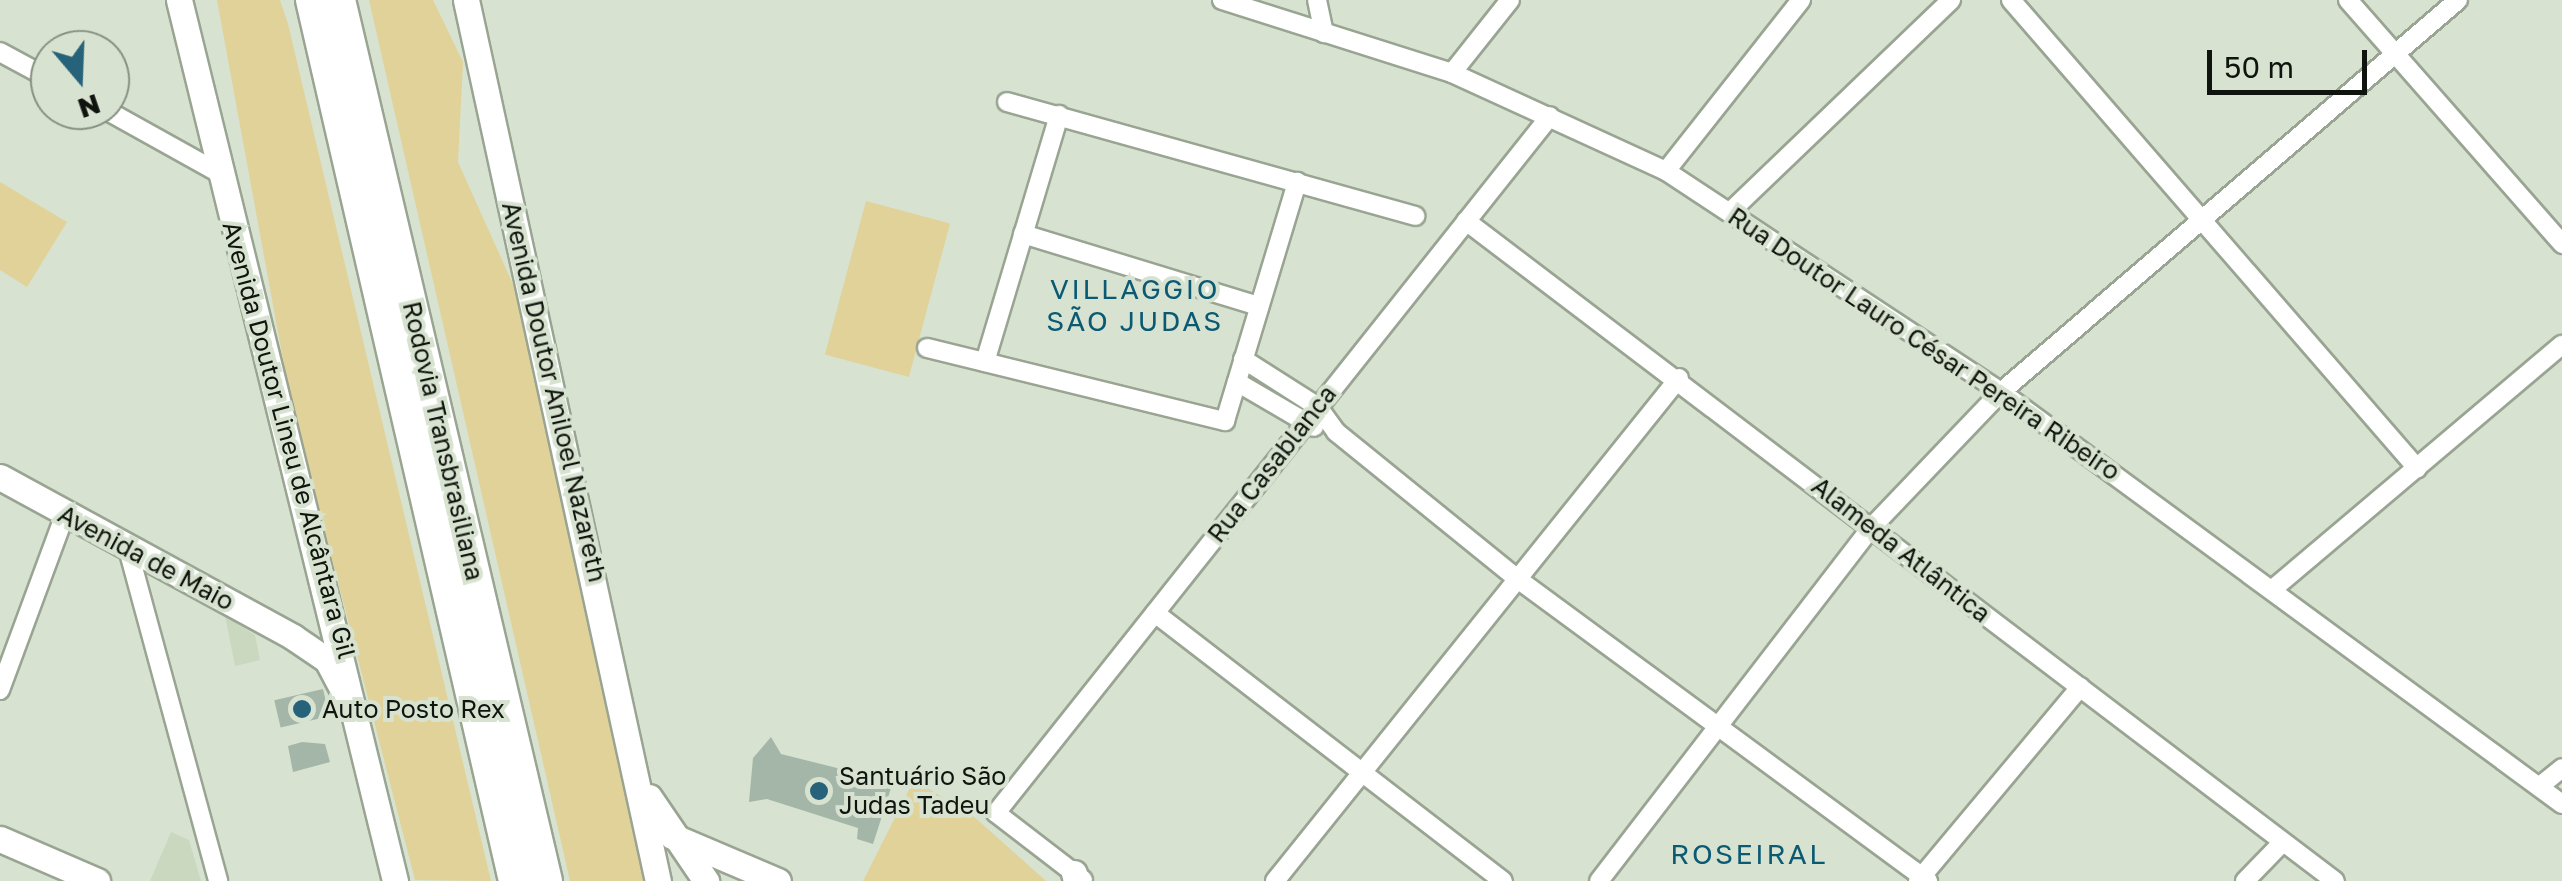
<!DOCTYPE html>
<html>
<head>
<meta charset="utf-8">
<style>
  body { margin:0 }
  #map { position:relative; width:2562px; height:881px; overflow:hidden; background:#d7e3d0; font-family:"Golos Text",sans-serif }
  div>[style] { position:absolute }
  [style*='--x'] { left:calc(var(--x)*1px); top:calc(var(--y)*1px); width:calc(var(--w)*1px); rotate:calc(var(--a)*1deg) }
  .built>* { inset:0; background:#c9d8bf }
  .green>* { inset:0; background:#e0d299; transform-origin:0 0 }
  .building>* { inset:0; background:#a4b6a7; transform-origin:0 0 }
  .roads { filter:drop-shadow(2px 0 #99a492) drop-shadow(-2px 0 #99a492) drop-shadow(0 2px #99a492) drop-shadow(0 -2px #99a492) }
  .street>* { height:18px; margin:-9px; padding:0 9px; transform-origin:9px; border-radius:9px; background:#fff }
  .secondary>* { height:25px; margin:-12.5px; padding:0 12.5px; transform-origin:12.5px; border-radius:12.5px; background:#fff }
  .highway>* { height:32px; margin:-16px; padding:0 16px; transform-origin:16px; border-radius:16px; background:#fff }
  .dots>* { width:28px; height:28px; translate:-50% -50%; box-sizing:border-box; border:5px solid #d7e3d0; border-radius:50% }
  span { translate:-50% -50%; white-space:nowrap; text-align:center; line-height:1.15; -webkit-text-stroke:8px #d7e3d0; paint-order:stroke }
  .street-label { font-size:25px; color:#10140e }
  .poi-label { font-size:25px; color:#10140e }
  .left { translate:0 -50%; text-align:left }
  .neighbourhood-label { font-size:28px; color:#0a5a73; letter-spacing:2.5px }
  .north { position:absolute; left:30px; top:30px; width:100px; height:100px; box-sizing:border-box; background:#d7e3d0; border:2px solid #879082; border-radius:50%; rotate:161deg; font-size:28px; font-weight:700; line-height:40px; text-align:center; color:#10140e }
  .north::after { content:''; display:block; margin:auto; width:35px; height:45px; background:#26637a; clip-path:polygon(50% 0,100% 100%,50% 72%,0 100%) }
  .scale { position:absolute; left:2207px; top:50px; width:160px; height:45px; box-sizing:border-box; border:5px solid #10140e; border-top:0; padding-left:12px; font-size:30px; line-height:35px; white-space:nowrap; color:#10140e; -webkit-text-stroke:8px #d7e3d0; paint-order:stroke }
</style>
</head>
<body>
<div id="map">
  <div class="built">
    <div style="clip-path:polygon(225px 616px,255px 635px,260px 660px,235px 666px)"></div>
    <div style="clip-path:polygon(171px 832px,189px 840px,201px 881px,150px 881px)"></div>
  </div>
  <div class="green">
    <div style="clip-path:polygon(217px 0,280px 0,288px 24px,491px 881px,415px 880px,289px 392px)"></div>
    <div style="clip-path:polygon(369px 0,433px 0,463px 62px,458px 162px,516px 291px,541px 382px,652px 881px,570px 881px)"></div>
    <div style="clip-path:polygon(0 182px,67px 222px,27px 287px,0 270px)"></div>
    <div style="left:866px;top:201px;width:87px;height:159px;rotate:15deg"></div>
    <div style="clip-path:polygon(914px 780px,971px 814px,1046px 881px,863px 881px)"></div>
  </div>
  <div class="building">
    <div style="left:323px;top:689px;width:28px;height:50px;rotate:77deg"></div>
    <div style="clip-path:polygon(771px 737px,781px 754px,893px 782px,873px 844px,857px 839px,858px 828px,767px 799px,749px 802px,753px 758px)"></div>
    <div style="clip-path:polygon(302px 742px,325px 744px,330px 762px,293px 772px,288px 746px)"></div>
  </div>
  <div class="roads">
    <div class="street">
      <div style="--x:1222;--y:0;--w:241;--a:17.6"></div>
      <div style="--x:1452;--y:73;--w:235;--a:24.6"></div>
      <div style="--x:1666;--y:171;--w:401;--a:33.4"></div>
      <div style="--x:2001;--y:392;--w:696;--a:36.29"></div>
      <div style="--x:1317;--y:0;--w:34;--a:78"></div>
      <div style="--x:2011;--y:0;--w:620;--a:49.06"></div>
      <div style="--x:2348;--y:0;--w:325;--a:48.7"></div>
      <div style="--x:0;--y:52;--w:57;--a:28.4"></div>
      <div style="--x:1452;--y:73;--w:93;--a:-51.5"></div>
      <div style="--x:1007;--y:102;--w:424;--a:15.6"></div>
      <div style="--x:106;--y:110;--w:129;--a:29.1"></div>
      <div style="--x:1666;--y:171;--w:218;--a:-51.7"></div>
      <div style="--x:1731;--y:211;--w:305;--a:-43.8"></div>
      <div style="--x:1466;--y:221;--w:1091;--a:37.22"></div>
      <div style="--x:1023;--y:234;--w:247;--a:17"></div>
      <div style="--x:927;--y:348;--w:307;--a:13.8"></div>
      <div style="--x:1225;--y:421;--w:250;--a:-73.2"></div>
      <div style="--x:1243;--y:359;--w:89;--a:32.6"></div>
      <div style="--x:1318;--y:407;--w:31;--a:54"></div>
      <div style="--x:1336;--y:432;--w:235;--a:39"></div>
      <div style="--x:1519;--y:580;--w:508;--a:36.35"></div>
      <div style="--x:985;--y:362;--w:258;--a:-73.3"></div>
      <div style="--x:1237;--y:382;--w:89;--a:30.3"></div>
      <div style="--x:128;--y:549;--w:344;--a:74.8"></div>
      <div style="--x:2274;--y:588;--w:377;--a:-40.2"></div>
      <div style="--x:1155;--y:613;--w:439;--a:37.6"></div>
      <div style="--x:0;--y:690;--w:188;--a:-69.7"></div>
      <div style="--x:2540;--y:786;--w:28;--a:-39"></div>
      <div style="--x:1083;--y:880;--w:110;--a:-142.4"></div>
      <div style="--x:996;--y:813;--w:890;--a:-51.52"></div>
      <div style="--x:1275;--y:881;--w:645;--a:-51.23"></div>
      <div style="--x:1599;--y:881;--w:446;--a:-52.4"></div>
      <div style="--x:1871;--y:528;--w:188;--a:-46.3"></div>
      <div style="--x:2001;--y:392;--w:602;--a:-40.62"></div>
      <div style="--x:1918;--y:881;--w:253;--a:-50.1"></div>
      <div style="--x:2245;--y:881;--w:53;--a:-45.8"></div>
    </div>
    <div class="secondary">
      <div style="--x:179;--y:0;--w:907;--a:76.22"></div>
      <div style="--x:466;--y:0;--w:902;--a:77.71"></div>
      <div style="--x:0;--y:477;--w:334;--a:28.6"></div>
      <div style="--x:293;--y:637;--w:41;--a:34.1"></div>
      <div style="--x:327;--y:660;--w:41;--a:62.2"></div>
      <div style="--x:649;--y:797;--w:102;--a:55.8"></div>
      <div style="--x:672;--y:836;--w:115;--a:23"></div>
      <div style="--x:0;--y:839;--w:106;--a:23.4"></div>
      <div style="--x:1074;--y:873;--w:8;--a:76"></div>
    </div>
    <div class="highway">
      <div style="--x:312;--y:0;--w:904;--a:77.02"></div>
      <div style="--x:339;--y:0;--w:905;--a:76.78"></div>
    </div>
  </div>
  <div class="dots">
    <div style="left:302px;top:709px;background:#26637a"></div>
    <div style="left:819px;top:791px;background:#26637a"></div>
  </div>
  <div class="street-label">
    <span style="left:1924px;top:344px;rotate:34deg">Rua Doutor Lauro César Pereira Ribeiro</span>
    <span style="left:554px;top:392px;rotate:77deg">Avenida Doutor Aniloel Nazareth</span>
    <span style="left:289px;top:440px;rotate:75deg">Avenida Doutor Lineu de Alcântara Gil</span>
    <span style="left:443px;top:441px;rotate:77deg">Rodovia Transbrasiliana</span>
    <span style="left:1272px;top:464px;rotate:-52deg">Rua Casablanca</span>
    <span style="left:1901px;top:550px;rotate:38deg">Alameda Atlântica</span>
    <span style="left:146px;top:558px;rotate:28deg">Avenida de Maio</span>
  </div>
  <div class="poi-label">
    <span class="left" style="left:322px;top:709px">Auto Posto Rex</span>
    <span class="left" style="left:839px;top:791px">Santuário São<br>Judas Tadeu</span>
  </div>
  <div class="neighbourhood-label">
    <span style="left:1135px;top:305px">VILLAGGIO<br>SÃO JUDAS</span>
    <span style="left:1749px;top:854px">ROSEIRAL</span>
  </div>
  <div class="north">N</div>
  <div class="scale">50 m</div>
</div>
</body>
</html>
